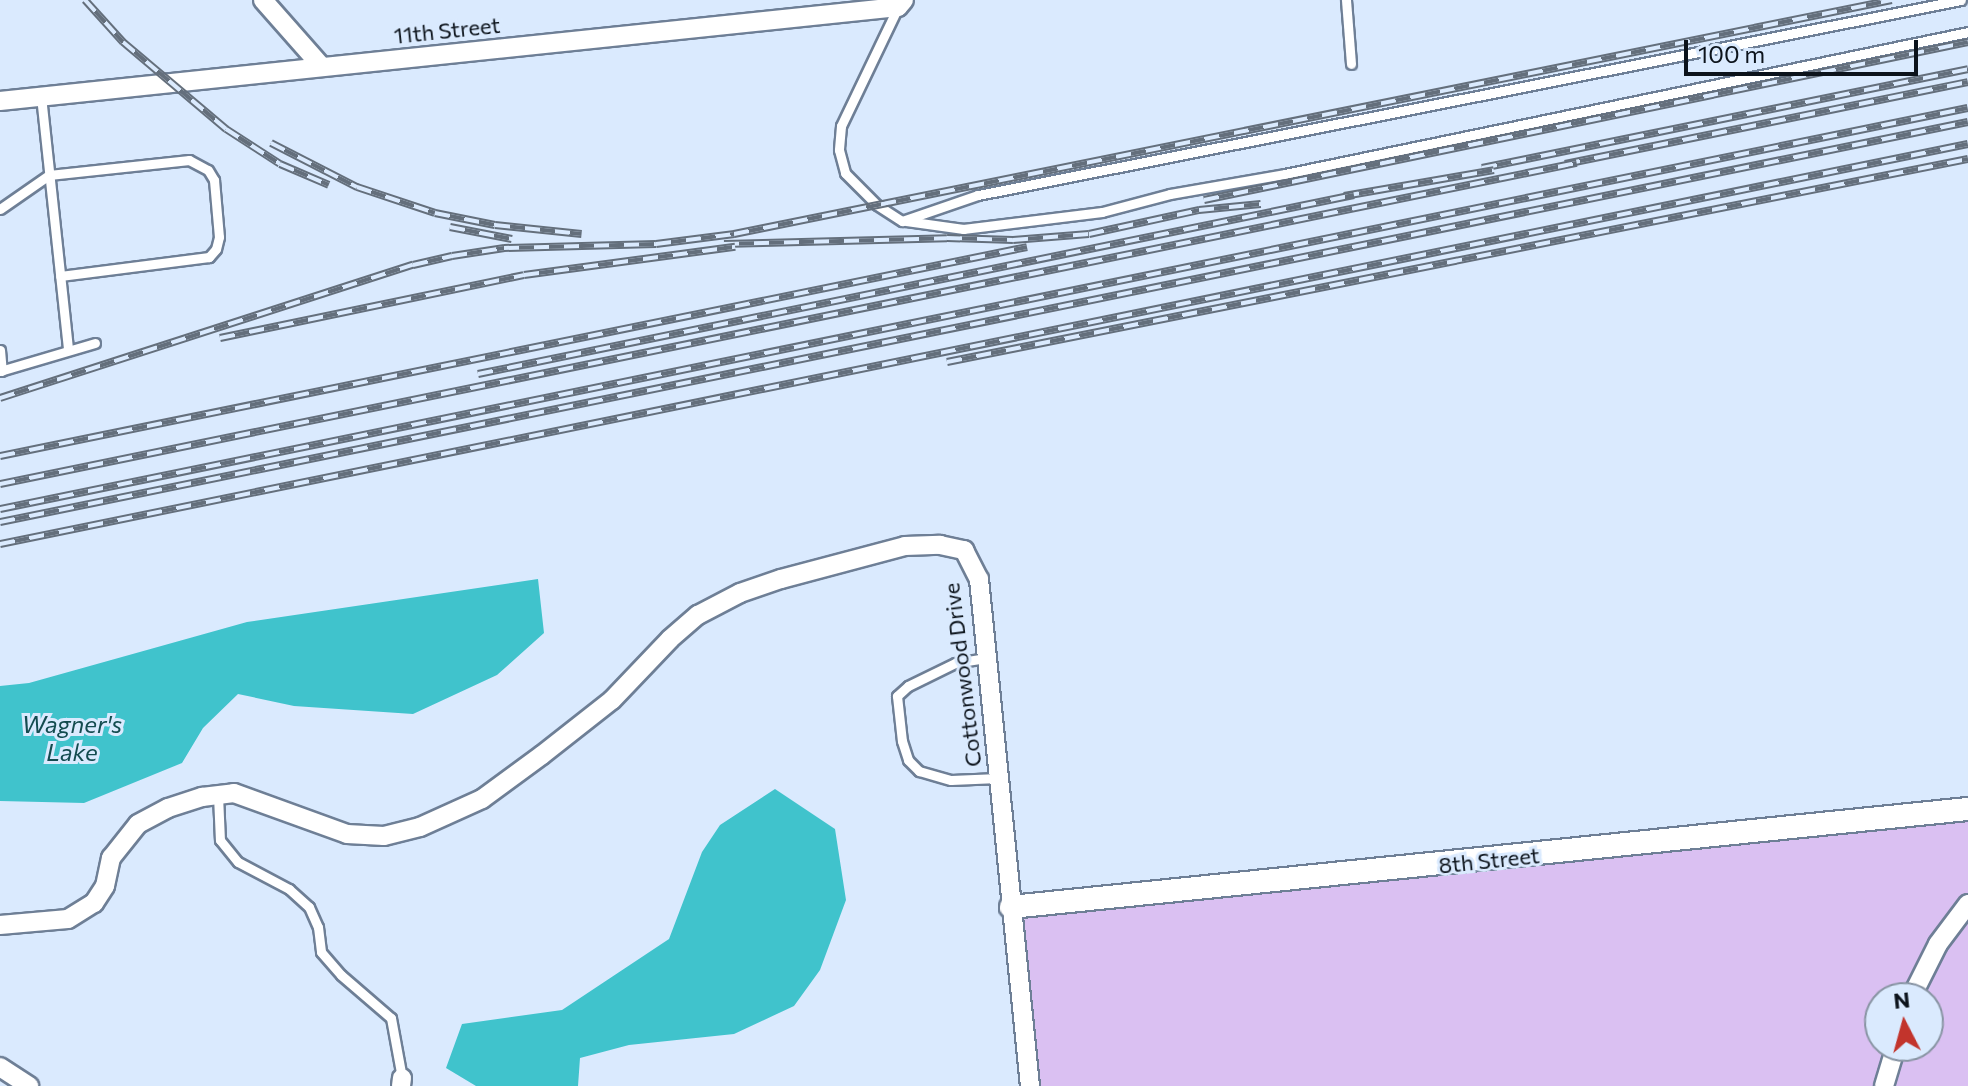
<!DOCTYPE html>
<html>
<head>
<meta charset="utf-8">
<style>
  body { margin:0 }
  #map { position:relative; width:1968px; height:1086px; overflow:hidden; background:#daeafe; font-family:Commissioner,sans-serif }
  div>[style] { position:absolute }
  [style*='--x'] { left:calc(var(--x)*1px); top:calc(var(--y)*1px); width:calc(var(--w)*1px); rotate:calc(var(--a)*1deg) }
  .green>* { inset:0; background:#dac0f2 }
  .water>* { inset:0; background:#40c3cc }
  .roads { filter:drop-shadow(2px 0 #6e7f96) drop-shadow(-2px 0 #6e7f96) drop-shadow(0 2px #6e7f96) drop-shadow(0 -2px #6e7f96) }
  .service>* { height:9px; margin:-4.5px; padding:0 4.5px; transform-origin:4.5px; border-radius:4.5px; background:#fff }
  .minor>* { height:18px; margin:-9px; padding:0 9px; transform-origin:9px; border-radius:9px; background:#fff }
  .tertiary>* { height:22px; margin:-11px; padding:0 11px; transform-origin:11px; border-radius:11px; background:#fff }
  .rail>* { height:8px; margin-top:-4px; transform-origin:0; background:repeating-linear-gradient(90deg,#daeafe 0 15px,#646f7c 0 30px); box-sizing:border-box; border-block:2px solid #646f7c }
  span { translate:-50% -50%; white-space:nowrap; text-align:center; line-height:1.15; -webkit-text-stroke:6px #daeafe; paint-order:stroke }
  .street-label { font-size:22px; color:#0c131b }
  .water-label { font-size:24px; color:#144c50; font-style:italic }
  .north { position:absolute; left:1864px; top:982px; width:80px; height:80px; box-sizing:border-box; background:#daeafe; border:2px solid #8894a3; border-radius:50%; rotate:354deg; font-size:22px; font-weight:700; line-height:32px; text-align:center; color:#0c131b }
  .north::after { content:''; display:block; margin:auto; width:28px; height:36px; background:#c2342c; clip-path:polygon(50% 0,100% 100%,50% 72%,0 100%) }
  .scale { position:absolute; left:1684px; top:40px; width:234px; height:36px; box-sizing:border-box; border:4px solid #0c131b; border-top:0; padding-left:10px; font-size:24px; line-height:28px; white-space:nowrap; color:#0c131b; -webkit-text-stroke:6px #daeafe; paint-order:stroke }
</style>
</head>
<body>
<div id="map">
  <div class="green">
    <div style="clip-path:polygon(evenodd,1968px 809px,1968px 1086px,1030px 1086px,1011px 907px,1968px 809px,1880px 998px,1928px 998px,1928px 1046px,1880px 1046px,1880px 998px)"></div>
  </div>
  <div class="water">
    <div style="clip-path:polygon(538px 579px,544px 633px,497px 675px,413px 714px,294px 706px,238px 694px,203px 728px,182px 763px,84px 803px,0 801px,0 686px,29px 683px,247px 622px)"></div>
    <div style="clip-path:polygon(775px 789px,835px 829px,846px 900px,820px 970px,794px 1006px,734px 1034px,629px 1045px,580px 1058px,578px 1086px,476px 1086px,446px 1068px,462px 1024px,562px 1010px,669px 939px,702px 852px,720px 825px)"></div>
  </div>
  <div class="roads">
    <div class="service">
      <div style="--x:1346;--y:0;--w:64;--a:85.5"></div>
      <div style="--x:898;--y:7;--w:132;--a:115.6"></div>
      <div style="--x:841;--y:126;--w:24;--a:95"></div>
      <div style="--x:839;--y:150;--w:24;--a:75"></div>
      <div style="--x:845;--y:173;--w:45;--a:45"></div>
      <div style="--x:877;--y:205;--w:30;--a:33"></div>
      <div style="--x:902;--y:221;--w:80;--a:-18.9"></div>
      <div style="--x:978;--y:195;--w:1002;--a:-11.22"></div>
      <div style="--x:41;--y:96;--w:255;--a:83.9"></div>
      <div style="--x:0;--y:209;--w:60;--a:-34.8"></div>
      <div style="--x:49;--y:175;--w:141;--a:-6.1"></div>
      <div style="--x:189;--y:160;--w:21;--a:28"></div>
      <div style="--x:208;--y:170;--w:12;--a:59"></div>
      <div style="--x:214;--y:180;--w:57;--a:85"></div>
      <div style="--x:219;--y:237;--w:12;--a:104"></div>
      <div style="--x:216;--y:249;--w:11;--a:131"></div>
      <div style="--x:209;--y:257;--w:150;--a:172.7"></div>
      <div style="--x:906;--y:221;--w:58;--a:8"></div>
      <div style="--x:963;--y:229;--w:140;--a:-7"></div>
      <div style="--x:1102;--y:212;--w:70;--a:-14.8"></div>
      <div style="--x:1170;--y:194;--w:117;--a:-9.9"></div>
      <div style="--x:1285;--y:174;--w:698;--a:-11.74"></div>
      <div style="--x:0;--y:350;--w:21;--a:85"></div>
      <div style="--x:0;--y:371;--w:99;--a:-16.4"></div>
      <div style="--x:986;--y:658;--w:31;--a:171"></div>
      <div style="--x:955;--y:663;--w:52;--a:153.9"></div>
      <div style="--x:908;--y:686;--w:15;--a:138"></div>
      <div style="--x:897;--y:696;--w:45;--a:83.7"></div>
      <div style="--x:902;--y:741;--w:20;--a:72"></div>
      <div style="--x:908;--y:760;--w:16;--a:45"></div>
      <div style="--x:919;--y:771;--w:33;--a:16"></div>
      <div style="--x:951;--y:780;--w:47;--a:-2.4"></div>
      <div style="--x:218;--y:795;--w:45;--a:87.5"></div>
      <div style="--x:220;--y:840;--w:28;--a:51"></div>
      <div style="--x:238;--y:862;--w:58;--a:27.9"></div>
      <div style="--x:289;--y:889;--w:27;--a:42"></div>
      <div style="--x:309;--y:907;--w:22;--a:66"></div>
      <div style="--x:318;--y:927;--w:25;--a:83"></div>
      <div style="--x:321;--y:952;--w:30;--a:49"></div>
      <div style="--x:341;--y:975;--w:66;--a:40.7"></div>
      <div style="--x:391;--y:1018;--w:61;--a:79.6"></div>
    </div>
    <div class="minor">
      <div style="--x:263;--y:0;--w:89;--a:48.6"></div>
      <div style="--x:0;--y:101;--w:903;--a:-5.98"></div>
      <div style="--x:898;--y:7;--w:9;--a:-49"></div>
      <div style="--x:0;--y:925;--w:68;--a:-5"></div>
      <div style="--x:68;--y:919;--w:31;--a:-32"></div>
      <div style="--x:94;--y:903;--w:20;--a:-57"></div>
      <div style="--x:105;--y:886;--w:29;--a:-78"></div>
      <div style="--x:111;--y:858;--w:43;--a:-51.5"></div>
      <div style="--x:138;--y:824;--w:34;--a:-28"></div>
      <div style="--x:168;--y:808;--w:36;--a:-18"></div>
      <div style="--x:202;--y:797;--w:32;--a:-7"></div>
      <div style="--x:234;--y:793;--w:120;--a:19.9"></div>
      <div style="--x:347;--y:834;--w:37;--a:3"></div>
      <div style="--x:384;--y:836;--w:37;--a:-14"></div>
      <div style="--x:420;--y:827;--w:68;--a:-24.3"></div>
      <div style="--x:482;--y:799;--w:74;--a:-36.3"></div>
      <div style="--x:542;--y:755;--w:89;--a:-38.2"></div>
      <div style="--x:612;--y:700;--w:84;--a:-46.4"></div>
      <div style="--x:670;--y:639;--w:37;--a:-41"></div>
      <div style="--x:698;--y:615;--w:47;--a:-27.6"></div>
      <div style="--x:740;--y:593;--w:43;--a:-18.9"></div>
      <div style="--x:781;--y:579;--w:128;--a:-14.9"></div>
      <div style="--x:905;--y:546;--w:35;--a:-2"></div>
      <div style="--x:940;--y:545;--w:25;--a:12"></div>
      <div style="--x:964;--y:550;--w:33;--a:63"></div>
      <div style="--x:979;--y:579;--w:510;--a:84.26"></div>
      <div style="--x:1911;--y:998;--w:60;--a:-63.4"></div>
      <div style="--x:1938;--y:944;--w:50;--a:-53.1"></div>
      <div style="--x:0;--y:1067;--w:35;--a:33"></div>
      <div style="--x:401;--y:1086;--w:8;--a:-83"></div>
      <div style="--x:1884;--y:1086;--w:42;--a:-73.3"></div>
    </div>
    <div class="tertiary">
      <div style="--x:1011;--y:907;--w:962;--a:-5.85"></div>
    </div>
  </div>
  <div class="rail">
    <div style="--x:85;--y:0;--w:57;--a:47.9"></div>
    <div style="--x:123;--y:42;--w:135;--a:40.2"></div>
    <div style="--x:226;--y:129;--w:64;--a:32.9"></div>
    <div style="--x:280;--y:164;--w:53;--a:23.2"></div>
    <div style="--x:271;--y:143;--w:97;--a:27.1"></div>
    <div style="--x:357;--y:187;--w:82;--a:18.4"></div>
    <div style="--x:435;--y:213;--w:61;--a:11.3"></div>
    <div style="--x:495;--y:225;--w:87;--a:5.9"></div>
    <div style="--x:1565;--y:164;--w:411;--a:-11.5"></div>
    <div style="--x:1482;--y:168;--w:496;--a:-11.5"></div>
    <div style="--x:1344;--y:196;--w:152;--a:-9.8"></div>
    <div style="--x:1204;--y:200;--w:780;--a:-11.68"></div>
    <div style="--x:450;--y:227;--w:63;--a:11"></div>
    <div style="--x:724;--y:244;--w:223;--a:-1.5"></div>
    <div style="--x:947;--y:238;--w:66;--a:1.7"></div>
    <div style="--x:1013;--y:240;--w:76;--a:-4.5"></div>
    <div style="--x:1089;--y:234;--w:113;--a:-12.3"></div>
    <div style="--x:1199;--y:210;--w:62;--a:-5.5"></div>
    <div style="--x:220;--y:338;--w:310;--a:-11.7"></div>
    <div style="--x:524;--y:275;--w:213;--a:-7.6"></div>
    <div style="--x:947;--y:362;--w:1041;--a:-11.25"></div>
    <div style="--x:478;--y:374;--w:894;--a:-11.55"></div>
    <div style="--x:0;--y:398;--w:434;--a:-17.9"></div>
    <div style="--x:413;--y:265;--w:40;--a:-13"></div>
    <div style="--x:452;--y:256;--w:53;--a:-8.7"></div>
    <div style="--x:504;--y:248;--w:152;--a:-1.5"></div>
    <div style="--x:656;--y:244;--w:79;--a:-7.3"></div>
    <div style="--x:734;--y:234;--w:1181;--a:-11.42"></div>
    <div style="--x:0;--y:456;--w:1048;--a:-11.5"></div>
    <div style="--x:0;--y:484;--w:1609;--a:-11.51"></div>
    <div style="--x:0;--y:509;--w:2008;--a:-11.52"></div>
    <div style="--x:0;--y:522;--w:2008;--a:-11.49"></div>
    <div style="--x:0;--y:544;--w:2008;--a:-11.49"></div>
  </div>
  <div class="street-label">
    <span style="left:447px;top:30px;rotate:-6deg">11th Street</span>
    <span style="left:962px;top:675px;rotate:-97deg">Cottonwood Drive</span>
    <span style="left:1489px;top:860px;rotate:-6deg">8th Street</span>
  </div>
  <div class="water-label">
    <span style="left:72px;top:738px">Wagner's<br>Lake</span>
  </div>
  <div class="north">N</div>
  <div class="scale">100 m</div>
</div>
</body>
</html>
